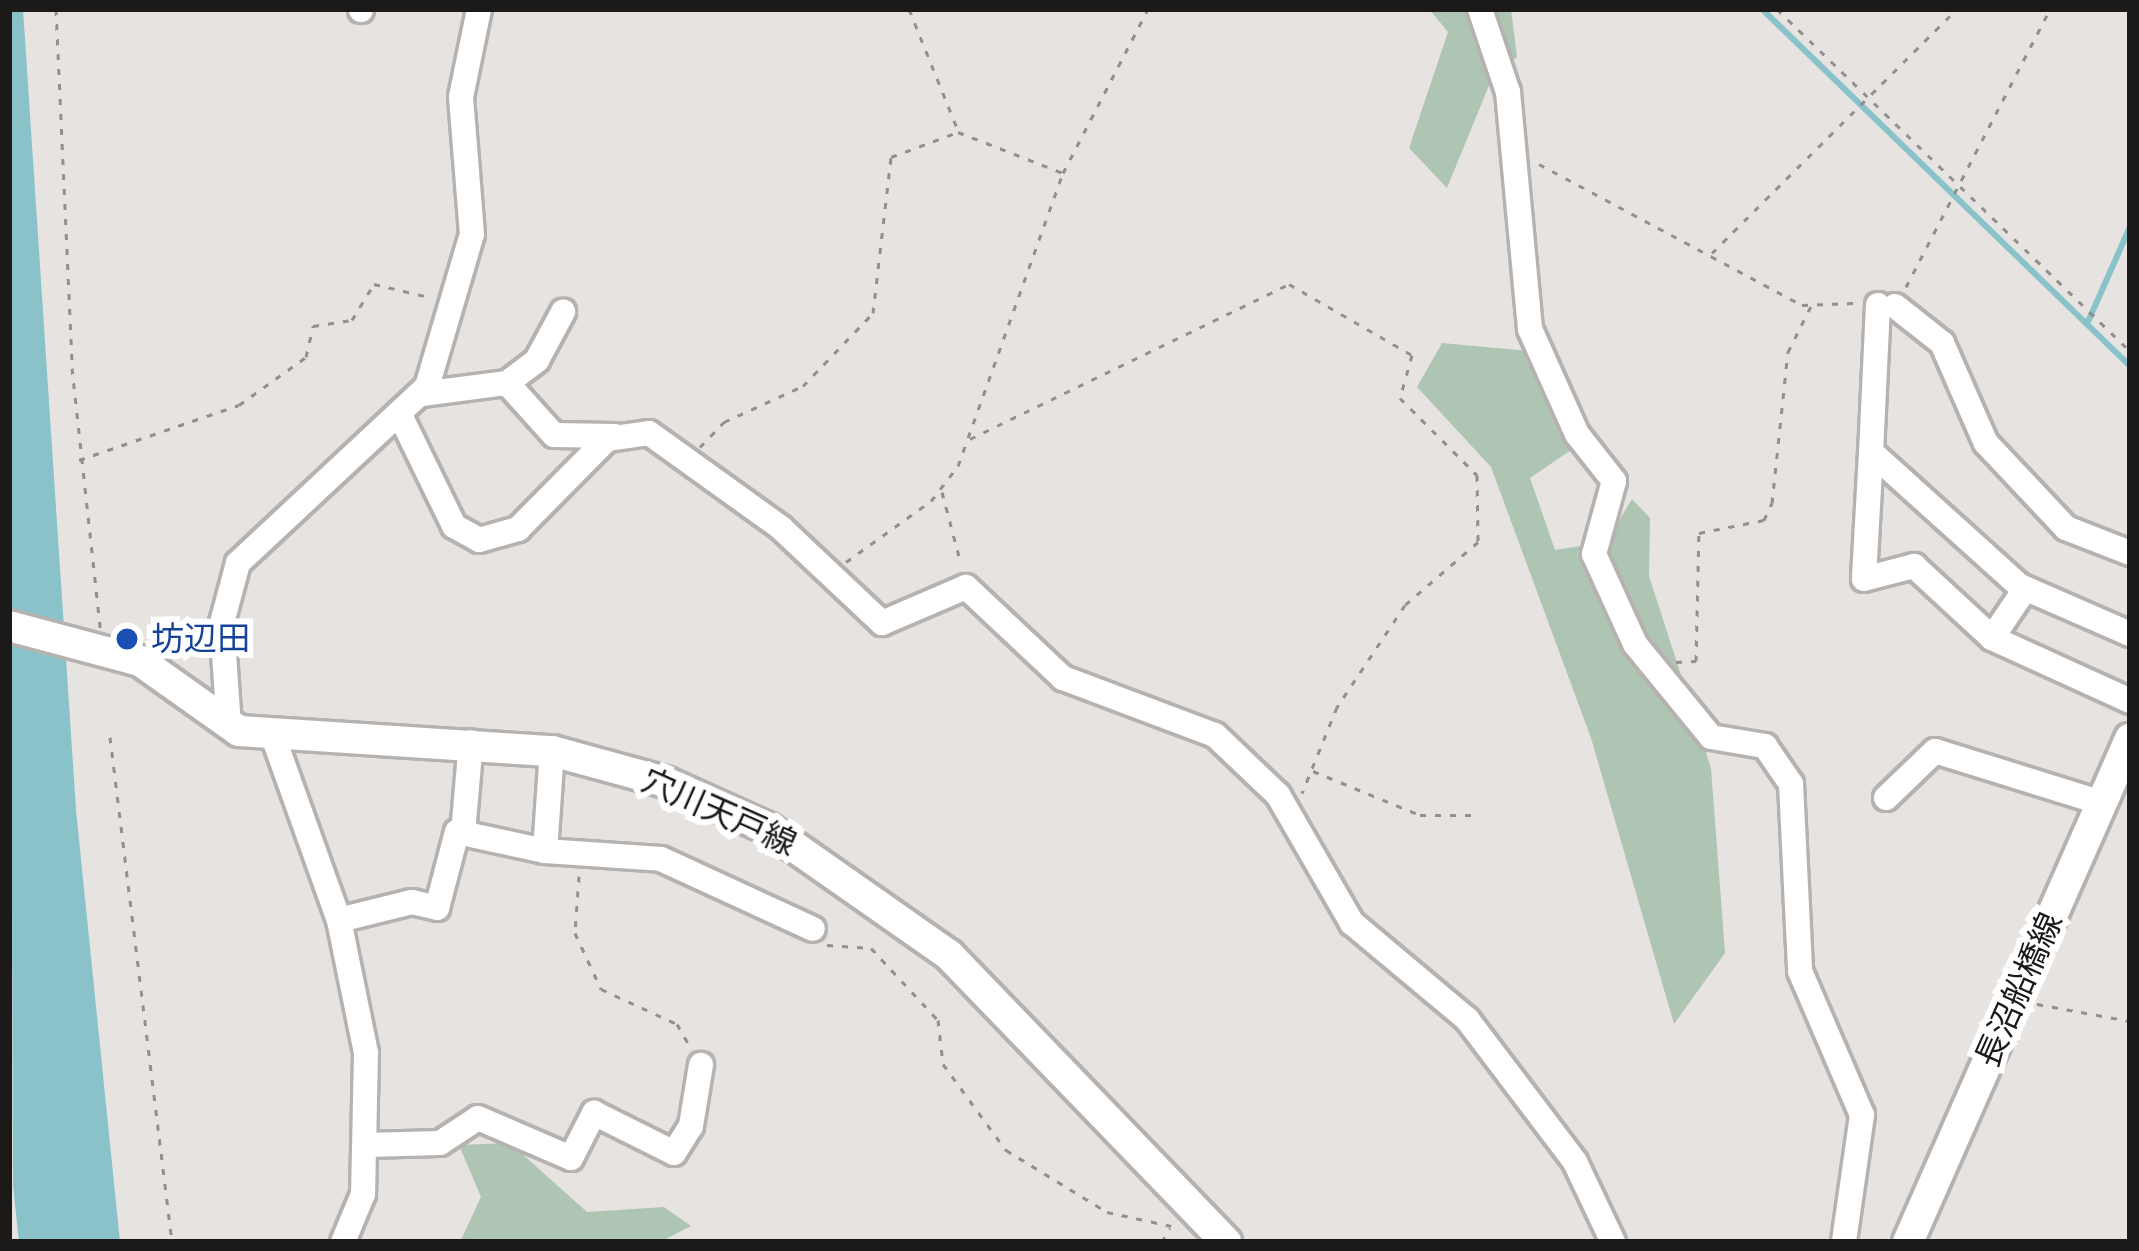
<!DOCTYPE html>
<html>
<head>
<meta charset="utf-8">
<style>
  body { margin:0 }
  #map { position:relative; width:2139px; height:1251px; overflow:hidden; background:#e6e3e1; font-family:Roboto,"Noto Sans JP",sans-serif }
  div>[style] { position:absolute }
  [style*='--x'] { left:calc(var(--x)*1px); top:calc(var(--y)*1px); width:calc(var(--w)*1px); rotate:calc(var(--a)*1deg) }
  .green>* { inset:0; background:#aec5b3 }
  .water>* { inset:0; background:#89c2c8 }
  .stream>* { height:6px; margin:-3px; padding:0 3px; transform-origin:3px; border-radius:3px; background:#89c2c8 }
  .path>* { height:3px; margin-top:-1.5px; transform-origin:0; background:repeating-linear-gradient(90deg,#92908f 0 6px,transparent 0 15px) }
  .roads { filter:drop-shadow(3px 0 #b6b2b0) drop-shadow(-3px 0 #b6b2b0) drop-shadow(0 3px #b6b2b0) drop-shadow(0 -3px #b6b2b0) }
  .minor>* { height:24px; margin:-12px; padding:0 12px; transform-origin:12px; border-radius:12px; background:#fff }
  .major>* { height:30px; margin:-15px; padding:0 15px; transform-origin:15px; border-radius:15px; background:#fff }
  .dots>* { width:33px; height:33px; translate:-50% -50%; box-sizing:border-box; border:6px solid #fff; border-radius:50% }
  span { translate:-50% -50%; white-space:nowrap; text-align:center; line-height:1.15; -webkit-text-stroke:12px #fff; paint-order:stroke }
  .transit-label { font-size:33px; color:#164399 }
  .left { translate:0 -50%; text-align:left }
  .street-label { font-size:33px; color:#1b1a19 }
  .frame { position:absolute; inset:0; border:12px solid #1b1a19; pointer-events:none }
</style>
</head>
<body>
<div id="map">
  <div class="green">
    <div style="clip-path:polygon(1429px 9px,1511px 9px,1517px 57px,1490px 83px,1447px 188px,1409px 148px,1448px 32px)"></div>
    <div style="clip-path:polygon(1442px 343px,1550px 353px,1593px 435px,1530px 478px,1555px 550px,1606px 542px,1632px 499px,1650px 518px,1649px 576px,1711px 768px,1725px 953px,1674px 1024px,1591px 738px,1491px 467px,1417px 387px)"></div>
    <div style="clip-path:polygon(510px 1143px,587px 1212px,664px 1207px,691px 1226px,660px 1242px,460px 1242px,481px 1197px,459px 1145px)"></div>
  </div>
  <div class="water">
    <div style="clip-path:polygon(9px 9px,23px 9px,76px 810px,120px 1242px,19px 1242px,13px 1186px)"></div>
  </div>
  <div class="stream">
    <div style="--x:1762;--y:9;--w:513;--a:44.13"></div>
    <div style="--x:2087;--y:324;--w:106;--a:-66.1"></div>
  </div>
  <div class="path">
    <div style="--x:56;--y:9;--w:359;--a:87.4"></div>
    <div style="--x:72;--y:368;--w:261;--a:83.8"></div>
    <div style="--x:909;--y:9;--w:131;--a:68"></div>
    <div style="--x:1777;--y:9;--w:492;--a:44.1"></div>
    <div style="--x:1539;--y:164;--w:298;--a:28.2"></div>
    <div style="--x:1802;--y:305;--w:52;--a:-2.2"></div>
    <div style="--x:1712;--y:253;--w:346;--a:-44.9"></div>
    <div style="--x:1906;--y:287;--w:313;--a:-62.6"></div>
    <div style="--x:970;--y:439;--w:355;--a:-25.9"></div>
    <div style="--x:1289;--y:284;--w:142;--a:30"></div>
    <div style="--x:1412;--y:355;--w:45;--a:105.6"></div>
    <div style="--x:1400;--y:398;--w:109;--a:45"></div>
    <div style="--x:1477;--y:475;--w:67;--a:89.1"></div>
    <div style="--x:1478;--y:542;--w:96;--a:139.2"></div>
    <div style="--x:1405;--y:605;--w:123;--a:123.7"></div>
    <div style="--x:1337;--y:707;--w:93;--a:112.1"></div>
    <div style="--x:700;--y:447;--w:35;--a:-46"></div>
    <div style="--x:724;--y:422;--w:87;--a:-24.5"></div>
    <div style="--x:803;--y:386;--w:101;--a:-46.2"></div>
    <div style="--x:873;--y:313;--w:157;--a:-83.4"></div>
    <div style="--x:891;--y:157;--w:72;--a:-20.5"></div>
    <div style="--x:958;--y:132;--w:113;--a:21.3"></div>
    <div style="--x:79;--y:460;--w:169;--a:-19"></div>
    <div style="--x:239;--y:405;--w:82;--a:-35.6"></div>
    <div style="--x:306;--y:357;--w:32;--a:-77"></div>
    <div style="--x:313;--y:326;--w:39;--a:-9"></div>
    <div style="--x:352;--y:320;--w:42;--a:-58.6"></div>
    <div style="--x:374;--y:284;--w:57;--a:13.3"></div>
    <div style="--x:942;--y:492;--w:74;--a:75.2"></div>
    <div style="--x:846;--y:562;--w:105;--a:-35.7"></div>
    <div style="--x:931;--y:501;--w:44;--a:-52.4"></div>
    <div style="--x:958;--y:466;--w:311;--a:-70.3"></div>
    <div style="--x:1063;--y:173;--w:185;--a:-62.6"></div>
    <div style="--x:1676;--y:662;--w:20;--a:-3"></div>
    <div style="--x:1696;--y:661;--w:128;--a:-88.7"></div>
    <div style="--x:1699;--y:533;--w:66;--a:-11.3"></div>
    <div style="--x:1764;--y:520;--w:19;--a:-65"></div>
    <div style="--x:1772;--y:503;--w:152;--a:-84"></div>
    <div style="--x:1788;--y:352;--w:51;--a:-63.4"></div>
    <div style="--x:110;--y:737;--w:509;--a:83"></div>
    <div style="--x:1313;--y:771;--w:116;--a:22.4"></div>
    <div style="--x:1420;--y:815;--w:56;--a:0"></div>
    <div style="--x:579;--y:876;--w:57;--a:94"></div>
    <div style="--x:575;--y:933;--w:62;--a:65.1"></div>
    <div style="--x:601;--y:989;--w:84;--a:24.7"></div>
    <div style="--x:677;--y:1024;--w:28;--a:60"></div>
    <div style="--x:827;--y:945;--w:44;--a:3.9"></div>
    <div style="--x:871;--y:948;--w:98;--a:47.1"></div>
    <div style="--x:938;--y:1020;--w:44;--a:83.5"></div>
    <div style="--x:943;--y:1064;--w:107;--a:53.8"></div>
    <div style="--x:1006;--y:1150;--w:119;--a:31.5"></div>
    <div style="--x:1107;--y:1212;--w:66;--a:12.3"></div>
    <div style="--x:2037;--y:1004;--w:95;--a:10.4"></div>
    <div style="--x:1162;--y:1242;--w:16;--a:-60"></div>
  </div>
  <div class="roads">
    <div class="minor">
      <div style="--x:361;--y:9;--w:1;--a:90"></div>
      <div style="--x:1480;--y:9;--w:88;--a:71.4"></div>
      <div style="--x:1508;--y:92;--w:238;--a:84.7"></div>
      <div style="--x:1530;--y:329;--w:115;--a:65.9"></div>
      <div style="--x:1577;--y:434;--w:60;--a:51.8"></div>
      <div style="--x:1614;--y:481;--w:76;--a:105.3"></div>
      <div style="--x:1594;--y:554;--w:99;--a:65.5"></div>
      <div style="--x:1635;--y:644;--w:120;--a:50.7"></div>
      <div style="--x:1711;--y:737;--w:55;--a:9.5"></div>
      <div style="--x:1765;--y:746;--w:46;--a:55.6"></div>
      <div style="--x:1791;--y:784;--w:187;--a:87.2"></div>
      <div style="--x:1800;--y:971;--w:157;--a:66.7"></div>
      <div style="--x:1862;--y:1115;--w:128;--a:98.1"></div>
      <div style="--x:1878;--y:305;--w:147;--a:92.7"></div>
      <div style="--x:1871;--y:452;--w:200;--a:42"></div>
      <div style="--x:2020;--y:586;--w:120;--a:23.6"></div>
      <div style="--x:1895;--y:306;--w:60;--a:38.2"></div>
      <div style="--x:1942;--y:343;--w:109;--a:66.3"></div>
      <div style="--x:1986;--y:443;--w:117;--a:46.7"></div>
      <div style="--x:2066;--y:528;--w:69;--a:21.3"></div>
      <div style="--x:507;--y:383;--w:70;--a:47.9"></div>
      <div style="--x:554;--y:435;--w:61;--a:0.9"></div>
      <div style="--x:422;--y:394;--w:86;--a:-7.4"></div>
      <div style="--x:507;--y:383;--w:38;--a:-37"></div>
      <div style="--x:537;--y:360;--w:55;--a:-61.6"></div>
      <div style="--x:399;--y:413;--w:126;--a:64"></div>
      <div style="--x:454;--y:526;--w:29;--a:29"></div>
      <div style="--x:479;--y:540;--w:41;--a:-15.8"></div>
      <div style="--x:518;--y:529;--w:127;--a:-45.3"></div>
      <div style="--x:607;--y:439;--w:42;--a:-8.1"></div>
      <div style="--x:649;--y:433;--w:163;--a:35.7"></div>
      <div style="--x:781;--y:528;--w:139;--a:43.2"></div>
      <div style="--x:882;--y:623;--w:91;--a:-23.2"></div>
      <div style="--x:966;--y:587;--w:133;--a:43.2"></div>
      <div style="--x:1063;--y:678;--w:162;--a:20.6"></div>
      <div style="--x:1215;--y:735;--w:87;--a:43.6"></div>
      <div style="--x:1278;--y:795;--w:148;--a:60"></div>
      <div style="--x:1352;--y:923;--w:150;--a:39.9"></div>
      <div style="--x:1467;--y:1019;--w:179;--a:52.9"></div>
      <div style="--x:1575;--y:1162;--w:89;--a:64.6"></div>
      <div style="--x:1871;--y:452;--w:127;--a:93.2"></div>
      <div style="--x:1864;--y:579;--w:52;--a:-14.6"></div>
      <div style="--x:1914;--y:566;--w:106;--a:42.7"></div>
      <div style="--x:1992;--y:638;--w:152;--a:24.5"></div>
      <div style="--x:1992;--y:638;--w:59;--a:-56"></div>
      <div style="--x:229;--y:727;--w:104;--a:-93.9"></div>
      <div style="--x:222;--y:623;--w:62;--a:-75.1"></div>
      <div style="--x:238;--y:563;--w:258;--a:-43"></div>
      <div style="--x:427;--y:387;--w:159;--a:-73.6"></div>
      <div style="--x:472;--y:234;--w:137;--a:-94.6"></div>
      <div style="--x:461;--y:97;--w:90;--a:-78.4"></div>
      <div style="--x:273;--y:736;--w:195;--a:70.3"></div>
      <div style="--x:339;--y:920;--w:136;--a:78.5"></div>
      <div style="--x:366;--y:1053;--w:141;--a:91.2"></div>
      <div style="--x:363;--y:1194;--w:52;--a:112.6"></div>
      <div style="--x:1886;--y:798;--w:68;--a:-43.8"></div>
      <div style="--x:1935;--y:751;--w:175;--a:17.3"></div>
      <div style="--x:463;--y:833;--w:91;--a:-85"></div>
      <div style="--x:545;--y:851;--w:116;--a:3.9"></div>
      <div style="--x:661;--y:859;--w:167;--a:24.7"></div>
      <div style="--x:339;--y:920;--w:75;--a:-13.9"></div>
      <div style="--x:412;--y:902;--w:26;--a:13"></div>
      <div style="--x:437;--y:908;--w:79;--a:-75.3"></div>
      <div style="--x:457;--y:832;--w:90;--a:12.2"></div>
      <div style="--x:545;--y:851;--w:100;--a:-86"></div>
      <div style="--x:367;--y:1145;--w:73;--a:-1.6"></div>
      <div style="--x:440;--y:1143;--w:45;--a:-33.3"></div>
      <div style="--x:478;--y:1118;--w:101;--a:23.3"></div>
      <div style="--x:571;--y:1158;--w:51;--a:-62.9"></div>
      <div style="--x:594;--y:1113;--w:89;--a:26.6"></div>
      <div style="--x:674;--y:1153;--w:32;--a:-58"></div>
      <div style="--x:691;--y:1126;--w:62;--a:-80.7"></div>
    </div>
    <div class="major">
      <div style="--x:9;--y:626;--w:136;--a:15"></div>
      <div style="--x:140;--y:661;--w:121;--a:35.3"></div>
      <div style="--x:239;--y:731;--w:314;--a:3.7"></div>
      <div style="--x:552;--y:751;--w:117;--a:15.3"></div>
      <div style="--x:665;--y:782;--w:114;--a:24.3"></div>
      <div style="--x:769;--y:829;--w:220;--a:35"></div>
      <div style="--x:949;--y:955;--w:399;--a:46"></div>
      <div style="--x:1908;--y:1242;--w:550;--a:-66.19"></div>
    </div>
  </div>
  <div class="dots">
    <div style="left:127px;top:639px;background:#1a4fb4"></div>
  </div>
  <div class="transit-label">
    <span class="left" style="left:151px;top:639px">坊辺田</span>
  </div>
  <div class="street-label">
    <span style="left:719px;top:812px;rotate:24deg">穴川天戸線</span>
    <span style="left:2019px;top:990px;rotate:-66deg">長沼船橋線</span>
  </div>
  <div class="frame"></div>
</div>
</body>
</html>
